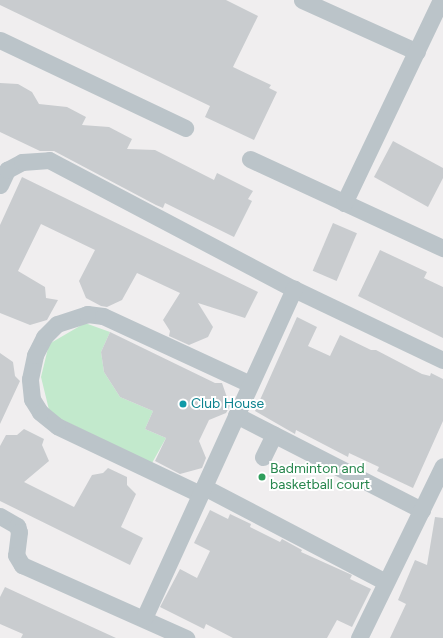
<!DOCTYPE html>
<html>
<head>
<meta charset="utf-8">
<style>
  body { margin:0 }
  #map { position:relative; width:443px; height:638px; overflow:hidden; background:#f0eeef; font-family:Figtree,sans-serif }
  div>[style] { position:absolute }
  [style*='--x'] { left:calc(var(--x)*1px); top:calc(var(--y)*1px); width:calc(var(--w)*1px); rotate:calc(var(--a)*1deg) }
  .green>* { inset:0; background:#c2e9cc }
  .building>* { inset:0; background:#c9cccf; transform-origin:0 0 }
  .minor>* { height:17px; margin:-8.5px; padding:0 8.5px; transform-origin:8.5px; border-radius:8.5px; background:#bbc4c9 }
  .dots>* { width:11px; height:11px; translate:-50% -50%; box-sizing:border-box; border:2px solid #fff; border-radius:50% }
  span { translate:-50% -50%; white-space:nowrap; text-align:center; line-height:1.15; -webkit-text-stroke:4px #fff; paint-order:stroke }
  .culture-label { font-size:14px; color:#0d838f }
  .left { translate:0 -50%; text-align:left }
  .leisure-label { font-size:14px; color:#27864d }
</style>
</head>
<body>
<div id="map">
  <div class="green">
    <div style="clip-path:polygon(85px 323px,110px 332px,101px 352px,104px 372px,120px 397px,153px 411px,145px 429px,166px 438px,152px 463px,50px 414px,41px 377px,49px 344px)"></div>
  </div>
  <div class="building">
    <div style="clip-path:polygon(0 0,226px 0,258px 16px,233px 67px,271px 85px,269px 88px,277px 92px,254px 140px,205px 117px,210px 106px,0 5px)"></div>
    <div style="clip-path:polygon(0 83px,18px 84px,32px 92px,39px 104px,67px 107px,86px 117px,82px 125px,109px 127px,132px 139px,127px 149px,155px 150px,214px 180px,217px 173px,253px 191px,248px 199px,252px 201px,234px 237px,165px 203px,163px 208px,156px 205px,54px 151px,40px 151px,0 132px)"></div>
    <div style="clip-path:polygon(393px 141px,443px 168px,443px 178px,428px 207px,374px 177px)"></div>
    <div style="clip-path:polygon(22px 177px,258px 292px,245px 318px,198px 303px,213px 327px,208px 337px,189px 345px,169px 336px,170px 331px,163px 320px,180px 293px,137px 273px,122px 300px,107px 307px,101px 306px,86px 298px,79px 281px,95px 250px,41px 224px,18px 271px,45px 287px,46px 298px,58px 300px,47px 320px,30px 325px,0 313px,0 225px)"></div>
    <div style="left:333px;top:223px;width:26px;height:52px;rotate:23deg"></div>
    <div style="clip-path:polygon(380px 250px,427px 272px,424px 278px,443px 287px,443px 338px,358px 296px)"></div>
    <div style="clip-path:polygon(297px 317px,317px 327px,308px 346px,330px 356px,340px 335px,371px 350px,376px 350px,422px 374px,430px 376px,431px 373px,443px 379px,443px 421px,413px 488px,377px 471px,379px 467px,349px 453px,348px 457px,296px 430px,295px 434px,255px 411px)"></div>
    <div style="clip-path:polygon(110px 332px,215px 383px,222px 383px,230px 406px,226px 413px,209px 420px,199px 441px,206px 458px,202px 468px,180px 474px,155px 461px,166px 438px,145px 429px,153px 411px,120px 397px,104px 372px,101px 352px)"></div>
    <div style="clip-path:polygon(0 353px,13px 362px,15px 376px,20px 381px,0 424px)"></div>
    <div style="clip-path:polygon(24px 429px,44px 439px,42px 445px,49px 461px,24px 482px,74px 507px,92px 475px,103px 473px,108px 468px,127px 477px,127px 485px,136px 494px,121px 527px,143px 538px,130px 565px,0 501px,0 446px,6px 435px,17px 435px)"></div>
    <div style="clip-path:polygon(210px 510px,228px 519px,230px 514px,251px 524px,250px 527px,280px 542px,282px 539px,302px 550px,301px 552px,352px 575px,350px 579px,371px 589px,352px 627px,337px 620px,327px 638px,233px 638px,206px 624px,204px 629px,160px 607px,180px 569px,197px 578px,210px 551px,194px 543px)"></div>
    <div style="clip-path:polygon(435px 517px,443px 518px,443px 638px,390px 638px,406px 604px,398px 600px,415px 560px,427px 565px)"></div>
    <div style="clip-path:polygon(5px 587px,44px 605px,116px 638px,21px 638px,23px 634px,0 624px,0 597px)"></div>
  </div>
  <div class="minor">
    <div style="--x:302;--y:0;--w:126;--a:24.3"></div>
    <div style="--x:0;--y:40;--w:205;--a:25.4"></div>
    <div style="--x:250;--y:159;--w:213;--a:24.8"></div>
    <div style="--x:0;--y:185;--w:17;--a:-65"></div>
    <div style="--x:7;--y:170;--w:17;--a:-28"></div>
    <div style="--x:22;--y:162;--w:27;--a:-4"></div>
    <div style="--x:49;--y:160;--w:277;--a:27.8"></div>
    <div style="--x:294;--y:289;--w:165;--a:25.5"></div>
    <div style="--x:344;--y:203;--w:225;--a:-64.5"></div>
    <div style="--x:236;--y:415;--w:209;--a:27.1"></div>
    <div style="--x:263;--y:457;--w:25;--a:-64"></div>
    <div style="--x:204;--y:487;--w:205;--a:27.6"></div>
    <div style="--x:200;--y:494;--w:158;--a:-154.6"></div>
    <div style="--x:57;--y:426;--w:22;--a:-141"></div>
    <div style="--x:40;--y:412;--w:15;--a:-122"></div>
    <div style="--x:32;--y:399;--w:20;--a:-96"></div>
    <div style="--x:30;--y:379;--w:25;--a:-78"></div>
    <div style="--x:35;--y:355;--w:20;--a:-63"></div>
    <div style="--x:44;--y:337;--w:18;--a:-45"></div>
    <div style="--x:57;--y:324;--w:32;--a:-18"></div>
    <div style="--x:87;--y:314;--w:16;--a:7"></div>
    <div style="--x:103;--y:316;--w:162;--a:24.8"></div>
    <div style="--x:0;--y:516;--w:20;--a:30"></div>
    <div style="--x:17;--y:526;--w:6;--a:72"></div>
    <div style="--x:19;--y:532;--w:23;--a:97"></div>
    <div style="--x:16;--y:555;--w:12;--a:59"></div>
    <div style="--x:22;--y:565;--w:180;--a:24"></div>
    <div style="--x:144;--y:618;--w:362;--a:-65.5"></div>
    <div style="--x:359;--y:638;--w:191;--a:-64"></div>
  </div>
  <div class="dots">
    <div style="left:183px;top:404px;background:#0f9aa8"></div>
    <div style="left:262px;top:477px;background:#2e9e5b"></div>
  </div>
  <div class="culture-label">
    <span class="left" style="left:191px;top:404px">Club House</span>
  </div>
  <div class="leisure-label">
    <span class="left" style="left:270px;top:477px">Badminton and<br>basketball court</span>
  </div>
</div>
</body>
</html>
